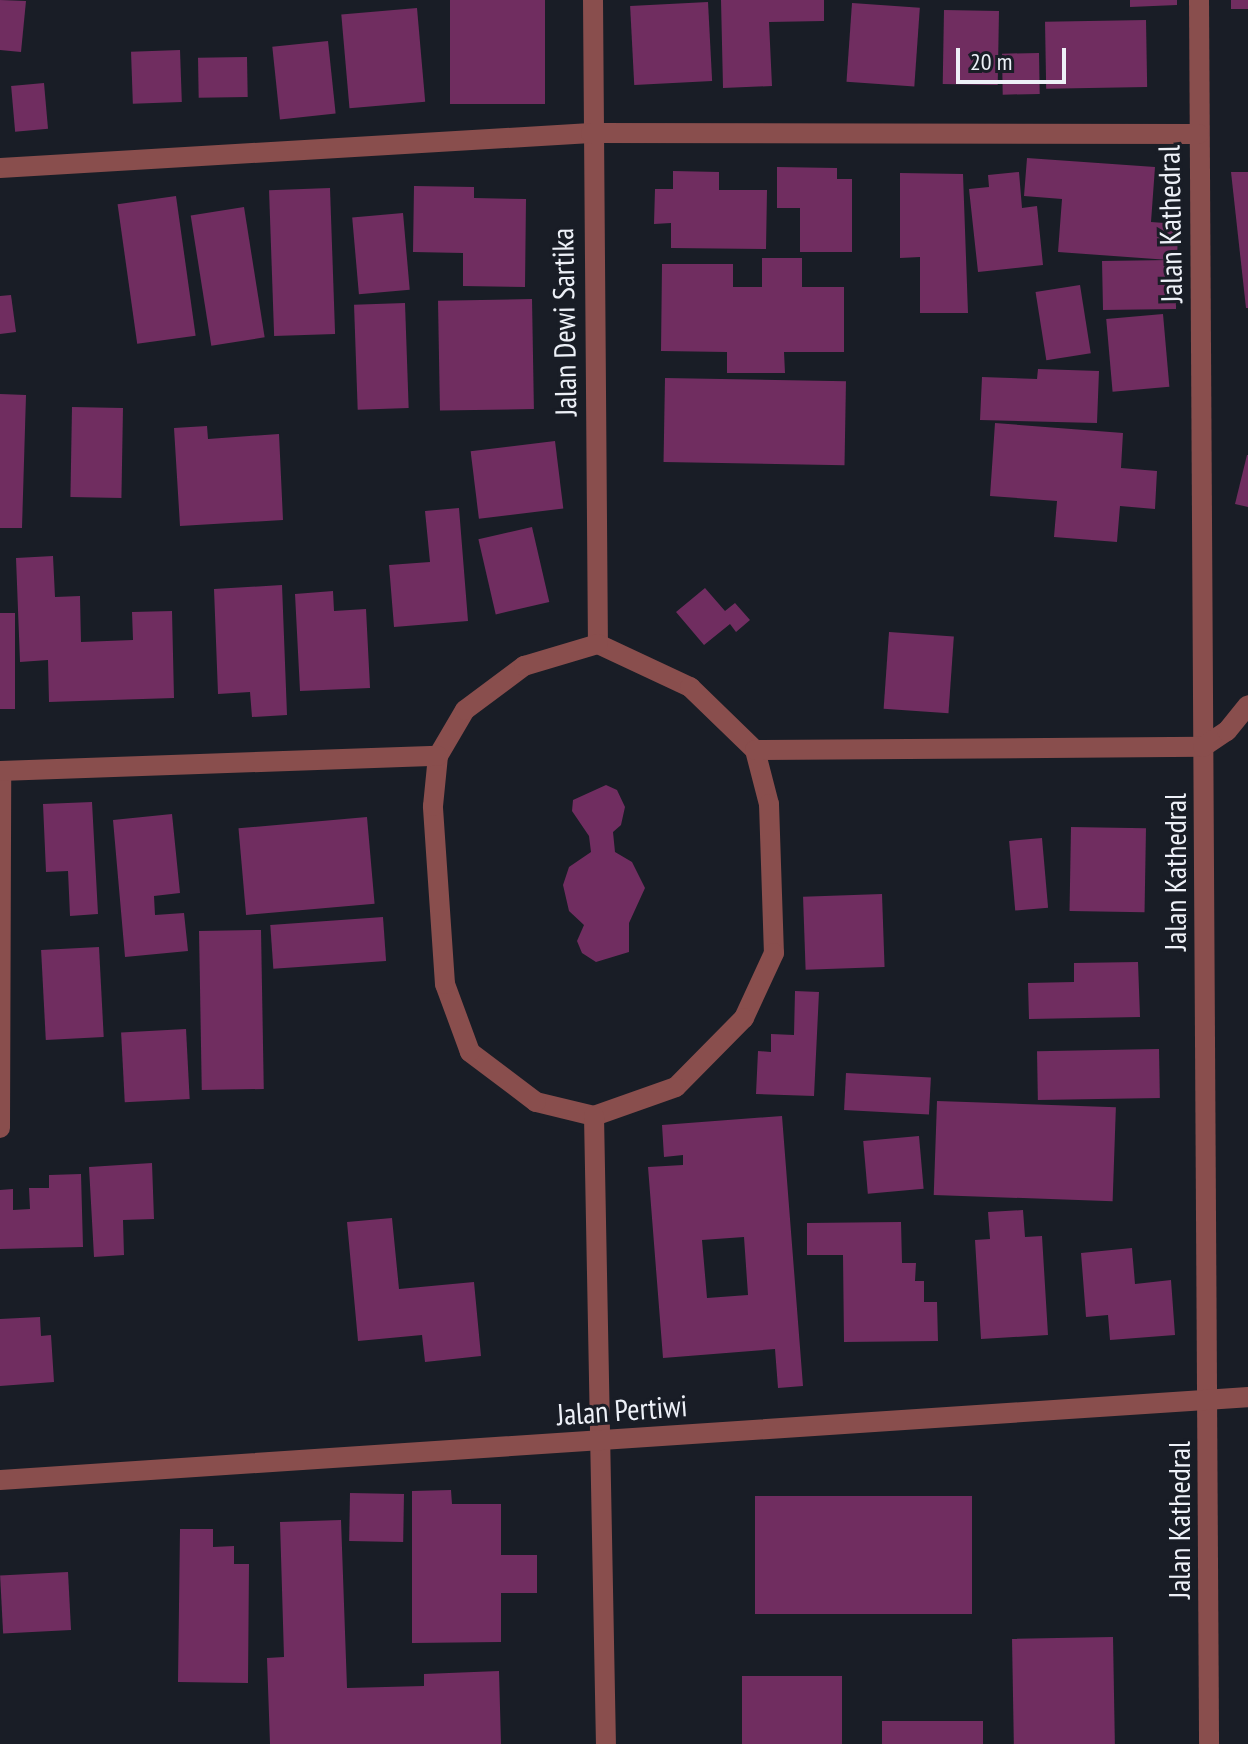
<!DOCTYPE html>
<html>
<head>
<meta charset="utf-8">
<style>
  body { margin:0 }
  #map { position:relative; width:1248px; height:1744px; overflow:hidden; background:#191d26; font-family:"PT Sans Narrow",sans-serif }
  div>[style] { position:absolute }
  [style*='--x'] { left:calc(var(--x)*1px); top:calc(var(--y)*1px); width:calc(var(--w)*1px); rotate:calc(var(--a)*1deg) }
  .building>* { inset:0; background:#702d60; transform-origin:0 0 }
  .minor>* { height:20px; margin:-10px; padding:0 10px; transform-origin:10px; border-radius:10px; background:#894e4d }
  .tertiary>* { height:20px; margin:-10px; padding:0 10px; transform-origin:10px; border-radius:10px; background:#894e4d }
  span { translate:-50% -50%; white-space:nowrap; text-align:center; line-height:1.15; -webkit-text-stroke:6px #191d26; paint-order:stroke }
  .street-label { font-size:30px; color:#edf0f7 }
  .scale { position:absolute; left:956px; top:48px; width:110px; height:36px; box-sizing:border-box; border:4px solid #edf0f7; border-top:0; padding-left:10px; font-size:24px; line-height:28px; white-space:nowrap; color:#edf0f7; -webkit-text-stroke:6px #191d26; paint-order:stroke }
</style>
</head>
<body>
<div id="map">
  <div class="building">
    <div style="clip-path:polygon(0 0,26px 1px,21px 52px,0 50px)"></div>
    <div style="left:450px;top:0;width:95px;height:104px"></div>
    <div style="clip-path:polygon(721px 0,824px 0,824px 21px,769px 22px,772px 86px,723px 88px)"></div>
    <div style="clip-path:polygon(1130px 0,1177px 0,1177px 5px,1130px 7px)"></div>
    <div style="left:1231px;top:0;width:17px;height:9px"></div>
    <div style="left:708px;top:2px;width:79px;height:78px;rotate:87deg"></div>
    <div style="left:852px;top:3px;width:68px;height:79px;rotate:4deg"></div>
    <div style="left:417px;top:8px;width:94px;height:76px;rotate:85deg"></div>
    <div style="left:944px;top:10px;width:55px;height:74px;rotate:1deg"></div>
    <div style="left:1146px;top:20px;width:67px;height:101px;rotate:89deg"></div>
    <div style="left:328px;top:41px;width:73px;height:56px;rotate:84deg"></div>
    <div style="left:180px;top:50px;width:52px;height:49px;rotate:88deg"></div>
    <div style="left:1039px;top:53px;width:41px;height:37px;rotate:89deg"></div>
    <div style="left:247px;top:57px;width:40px;height:49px;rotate:89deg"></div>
    <div style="left:44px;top:83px;width:46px;height:33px;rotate:85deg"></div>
    <div style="clip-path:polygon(1027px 158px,1155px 167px,1151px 222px,1178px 224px,1176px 309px,1103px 310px,1102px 261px,1169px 260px,1058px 252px,1062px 199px,1024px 196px)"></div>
    <div style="clip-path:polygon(777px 167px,837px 168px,837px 179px,852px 179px,852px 252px,800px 252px,800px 208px,777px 208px)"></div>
    <div style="clip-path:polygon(673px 171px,719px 172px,719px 190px,767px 190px,766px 249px,671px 248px,671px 223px,654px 224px,655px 189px,673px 189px)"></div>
    <div style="clip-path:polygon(1019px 172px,1022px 208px,1037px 206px,1043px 265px,978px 272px,969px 189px,989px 187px,988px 175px)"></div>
    <div style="clip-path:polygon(1231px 172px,1248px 172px,1248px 308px,1246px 308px)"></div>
    <div style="clip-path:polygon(900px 173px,963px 174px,968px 313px,920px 313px,920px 257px,900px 258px)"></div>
    <div style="clip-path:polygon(414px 186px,474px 187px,474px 198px,526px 199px,525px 287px,463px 286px,463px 253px,413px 252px)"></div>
    <div style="left:330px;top:188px;width:146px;height:61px;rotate:88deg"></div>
    <div style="left:176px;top:196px;width:141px;height:59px;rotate:82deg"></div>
    <div style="left:244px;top:207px;width:132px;height:54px;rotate:81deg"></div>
    <div style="left:403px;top:213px;width:77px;height:51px;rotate:85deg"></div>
    <div style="clip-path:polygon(762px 258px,802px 258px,802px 287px,844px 287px,844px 352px,784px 352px,785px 373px,727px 373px,727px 352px,661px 351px,662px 264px,733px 264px,733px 287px,762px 287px)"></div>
    <div style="left:1080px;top:285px;width:69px;height:45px;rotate:81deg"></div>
    <div style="clip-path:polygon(11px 295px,16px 332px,0 334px,0 296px)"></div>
    <div style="left:532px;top:299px;width:110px;height:94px;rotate:89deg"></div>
    <div style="left:405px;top:303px;width:105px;height:51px;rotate:88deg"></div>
    <div style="left:1163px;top:314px;width:73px;height:57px;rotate:85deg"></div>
    <div style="clip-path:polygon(1038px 369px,1099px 371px,1097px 423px,980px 420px,982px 377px,1037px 379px)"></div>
    <div style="left:665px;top:378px;width:181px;height:84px;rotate:1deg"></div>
    <div style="clip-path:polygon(0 394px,26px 395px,22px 528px,0 528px)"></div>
    <div style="left:72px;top:407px;width:51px;height:90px;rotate:1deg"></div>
    <div style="clip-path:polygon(995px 423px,1123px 433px,1121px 468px,1157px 471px,1155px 509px,1120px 506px,1117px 542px,1054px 537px,1057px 501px,990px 496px)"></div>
    <div style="clip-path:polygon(207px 426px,208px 439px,279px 434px,283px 520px,180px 526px,174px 428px)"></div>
    <div style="left:555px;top:441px;width:68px;height:85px;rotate:83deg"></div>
    <div style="clip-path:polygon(1247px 455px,1248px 455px,1248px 507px,1235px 504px)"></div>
    <div style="clip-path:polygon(459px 508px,468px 621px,394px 627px,389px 565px,430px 562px,425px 511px)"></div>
    <div style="left:532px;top:527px;width:77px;height:55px;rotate:77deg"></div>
    <div style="clip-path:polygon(53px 556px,55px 597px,80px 596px,81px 642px,133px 640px,132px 612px,172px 611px,174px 698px,49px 702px,48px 660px,20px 662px,16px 558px)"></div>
    <div style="clip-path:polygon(282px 585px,287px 715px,252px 717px,250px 692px,218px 694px,214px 589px)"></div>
    <div style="clip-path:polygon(705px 588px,725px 611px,735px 603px,750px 620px,736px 632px,730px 624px,704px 645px,676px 612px)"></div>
    <div style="clip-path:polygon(333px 591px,334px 611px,366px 609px,370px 688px,300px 691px,295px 594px)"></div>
    <div style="left:0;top:613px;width:15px;height:96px"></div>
    <div style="left:889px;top:632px;width:65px;height:77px;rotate:4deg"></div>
    <div style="clip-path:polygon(606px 785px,617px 790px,625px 807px,621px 825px,613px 832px,615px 852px,632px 862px,645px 888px,629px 923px,629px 952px,596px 962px,582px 953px,577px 941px,584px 925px,569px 911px,563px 885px,569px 867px,591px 852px,589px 836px,572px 811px,573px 800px)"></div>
    <div style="clip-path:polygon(92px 802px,98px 914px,70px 916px,68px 871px,46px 872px,43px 804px)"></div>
    <div style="clip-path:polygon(172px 814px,180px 893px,154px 896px,155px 915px,184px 913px,188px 951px,125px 957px,113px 820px)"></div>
    <div style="left:367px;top:817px;width:87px;height:129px;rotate:85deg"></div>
    <div style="left:1071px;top:827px;width:75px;height:84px;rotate:1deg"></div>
    <div style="left:1042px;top:838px;width:70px;height:33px;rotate:85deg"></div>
    <div style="left:882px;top:894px;width:73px;height:79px;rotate:88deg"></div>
    <div style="left:383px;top:917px;width:44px;height:113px;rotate:86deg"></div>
    <div style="left:261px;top:930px;width:159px;height:62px;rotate:89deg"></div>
    <div style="left:99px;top:947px;width:90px;height:58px;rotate:87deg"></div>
    <div style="clip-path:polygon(1138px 962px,1140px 1017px,1029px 1019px,1028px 983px,1074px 982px,1074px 963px)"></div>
    <div style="clip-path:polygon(795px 991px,819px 992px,814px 1096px,756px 1094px,758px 1051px,771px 1052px,771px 1034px,794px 1035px)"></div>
    <div style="left:186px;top:1029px;width:70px;height:65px;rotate:87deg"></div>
    <div style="left:1159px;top:1049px;width:49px;height:122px;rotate:89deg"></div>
    <div style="left:846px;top:1073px;width:85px;height:37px;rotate:3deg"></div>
    <div style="left:937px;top:1101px;width:179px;height:94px;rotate:2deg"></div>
    <div style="clip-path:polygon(evenodd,782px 1116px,803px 1386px,778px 1388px,775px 1349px,663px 1358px,648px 1167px,683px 1165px,683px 1155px,664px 1157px,662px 1125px,782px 1116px,744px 1237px,748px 1295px,707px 1298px,702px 1240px,744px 1237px)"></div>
    <div style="left:919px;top:1136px;width:53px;height:56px;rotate:85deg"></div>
    <div style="clip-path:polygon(152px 1163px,154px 1219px,123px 1220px,124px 1255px,94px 1257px,89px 1167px)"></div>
    <div style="clip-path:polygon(81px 1174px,83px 1247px,0 1249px,0 1190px,13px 1189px,13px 1210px,30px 1209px,29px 1188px,49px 1188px,49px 1175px)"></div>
    <div style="clip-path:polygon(1023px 1210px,1025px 1237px,1042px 1236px,1048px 1335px,981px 1339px,975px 1240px,990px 1239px,988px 1212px)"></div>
    <div style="clip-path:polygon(392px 1218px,399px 1289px,474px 1282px,481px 1356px,425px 1362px,422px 1335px,358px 1341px,347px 1222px)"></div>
    <div style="clip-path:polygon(901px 1222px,902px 1263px,916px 1263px,915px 1281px,924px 1281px,924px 1302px,937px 1302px,938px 1341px,844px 1342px,843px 1255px,807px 1255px,807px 1223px)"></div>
    <div style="clip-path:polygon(1132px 1248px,1135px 1284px,1171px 1280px,1175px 1335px,1110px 1340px,1108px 1315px,1086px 1317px,1081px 1253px)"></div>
    <div style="clip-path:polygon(40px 1317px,41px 1336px,51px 1335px,54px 1382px,0 1386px,0 1319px)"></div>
    <div style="clip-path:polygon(451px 1490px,452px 1504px,501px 1504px,501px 1555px,537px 1555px,537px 1593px,501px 1593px,501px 1642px,412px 1643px,412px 1491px)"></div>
    <div style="left:350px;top:1493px;width:54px;height:48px;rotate:1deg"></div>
    <div style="left:972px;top:1496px;width:118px;height:217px;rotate:90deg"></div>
    <div style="clip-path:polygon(341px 1520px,347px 1688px,424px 1686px,424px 1674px,499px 1671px,501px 1744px,270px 1744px,267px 1658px,284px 1657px,280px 1522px)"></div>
    <div style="clip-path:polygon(180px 1529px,213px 1529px,213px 1547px,234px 1546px,234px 1564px,249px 1564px,248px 1683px,178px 1682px)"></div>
    <div style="left:68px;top:1572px;width:58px;height:68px;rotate:87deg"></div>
    <div style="left:1113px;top:1637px;width:107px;height:101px;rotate:89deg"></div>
    <div style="left:842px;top:1676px;width:68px;height:100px;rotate:90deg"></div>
    <div style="left:983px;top:1721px;width:23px;height:101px;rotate:90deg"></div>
  </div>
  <div class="minor">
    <div style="--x:0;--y:1128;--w:357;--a:-89.8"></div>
  </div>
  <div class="tertiary">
    <div style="--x:593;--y:0;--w:644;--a:89.56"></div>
    <div style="--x:1199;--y:0;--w:1744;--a:89.67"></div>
    <div style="--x:0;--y:168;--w:592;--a:-3.39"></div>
    <div style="--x:591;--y:133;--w:608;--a:0.09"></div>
    <div style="--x:598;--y:644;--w:102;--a:25.1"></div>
    <div style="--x:690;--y:687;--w:91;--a:44.1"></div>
    <div style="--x:755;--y:750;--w:56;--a:75.5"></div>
    <div style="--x:769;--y:804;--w:149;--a:88.1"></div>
    <div style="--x:774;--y:953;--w:72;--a:114.8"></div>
    <div style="--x:744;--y:1018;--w:97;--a:134.6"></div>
    <div style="--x:676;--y:1087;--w:87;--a:160.5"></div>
    <div style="--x:594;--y:1116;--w:60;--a:-166.4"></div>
    <div style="--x:536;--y:1102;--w:83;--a:-142.9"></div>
    <div style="--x:470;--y:1052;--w:72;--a:-110.2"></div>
    <div style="--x:445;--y:984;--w:178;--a:-93.9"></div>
    <div style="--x:433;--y:806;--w:50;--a:-84.3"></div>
    <div style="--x:438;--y:756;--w:53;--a:-59.6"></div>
    <div style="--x:465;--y:710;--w:74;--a:-36.7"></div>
    <div style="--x:524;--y:666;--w:77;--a:-16.6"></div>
    <div style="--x:755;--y:750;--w:448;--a:-0.4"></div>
    <div style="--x:1203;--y:747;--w:29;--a:-34"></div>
    <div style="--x:1227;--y:731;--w:33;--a:-51"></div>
    <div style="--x:0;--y:771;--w:438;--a:-2"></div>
    <div style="--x:594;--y:1116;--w:628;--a:88.91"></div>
    <div style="--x:0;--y:1480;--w:1251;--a:-3.8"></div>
  </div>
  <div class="street-label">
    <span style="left:1170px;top:224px;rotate:-91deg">Jalan Kathedral</span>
    <span style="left:564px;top:322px;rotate:-91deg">Jalan Dewi Sartika</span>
    <span style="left:1175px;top:872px;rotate:-90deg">Jalan Kathedral</span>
    <span style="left:622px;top:1410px;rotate:-4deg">Jalan Pertiwi</span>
    <span style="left:1179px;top:1520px;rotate:-90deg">Jalan Kathedral</span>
  </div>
  <div class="scale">20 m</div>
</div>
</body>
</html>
